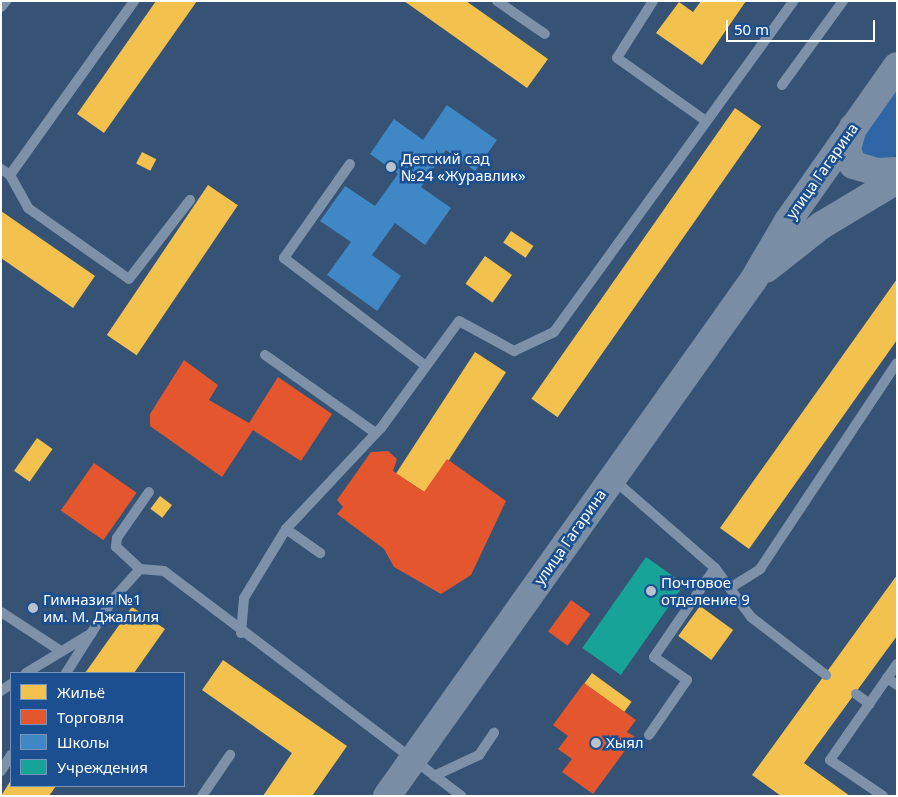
<!DOCTYPE html>
<html>
<head>
<meta charset="utf-8">
<style>
  body { margin:0 }
  #map { position:relative; width:898px; height:797px; overflow:hidden; background:#365274; font-family:"Noto Sans",sans-serif }
  div>[style] { position:absolute }
  [style*='--x'] { left:calc(var(--x)*1px); top:calc(var(--y)*1px); width:calc(var(--w)*1px); rotate:calc(var(--a)*1deg) }
  .green>* { inset:0; background:#2f66a5 }
  .homes>* { inset:0; background:#f2c14e; transform-origin:0 0 }
  .shops>* { inset:0; background:#e4572e; transform-origin:0 0 }
  .schools>* { inset:0; background:#3f88c5 }
  .public>* { inset:0; background:#17a398; transform-origin:0 0 }
  .lane>* { height:10px; margin:-5px; padding:0 5px; transform-origin:5px; border-radius:5px; background:#7d92a8 }
  .secondary>* { height:28px; margin:-14px; padding:0 14px; transform-origin:14px; border-radius:14px; background:#798da4 }
  .dots>* { width:14px; height:14px; translate:-50% -50%; box-sizing:border-box; border:2px solid #1b4f8f; border-radius:50% }
  span { translate:-50% -50%; white-space:nowrap; text-align:center; line-height:1.15; -webkit-text-stroke:5px #1b4f8f; paint-order:stroke }
  .poi-label { font-size:15px; color:#fff }
  .left { translate:0 -50%; text-align:left }
  .street-label { font-size:15px; color:#fff }
  .frame { position:absolute; inset:0; border:2px solid #fff; pointer-events:none }
  .legend { position:absolute; left:10px; top:672px; width:175px; height:115px; box-sizing:border-box; background:#1b4f8f; border:1px solid #7695bc; margin:0; padding:6px 9px; list-style:none; font-size:15px; color:#fff }
  .legend li { display:flex; align-items:center; gap:10px; height:25px }
  .legend b { width:25px; border:1px solid #7695bc }
  .scale { position:absolute; left:726px; top:20px; width:149px; height:22px; box-sizing:border-box; border:2px solid #fff; border-top:0; padding-left:6px; font-size:15px; line-height:18px; white-space:nowrap; color:#fff; -webkit-text-stroke:4px #1b4f8f; paint-order:stroke }
</style>
</head>
<body>
<div id="map">
  <div class="green">
    <div style="clip-path:polygon(897px 85px,897px 155px,881px 165px,867px 164px,858px 139px)"></div>
  </div>
  <div class="homes">
    <div style="clip-path:polygon(156px 1px,197px 1px,104px 133px,77px 114px)"></div>
    <div style="clip-path:polygon(404px 1px,466px 1px,548px 59px,527px 88px)"></div>
    <div style="clip-path:polygon(701px 1px,746px 1px,702px 65px,656px 33px,679px 2px,693px 12px)"></div>
    <div style="left:735px;top:108px;width:32px;height:355px;rotate:35deg"></div>
    <div style="left:142px;top:152px;width:16px;height:13px;rotate:27deg"></div>
    <div style="left:208px;top:185px;width:36px;height:181px;rotate:34deg"></div>
    <div style="clip-path:polygon(1px 211px,95px 276px,73px 308px,1px 258px)"></div>
    <div style="left:511px;top:231px;width:27px;height:14px;rotate:34deg"></div>
    <div style="left:485px;top:256px;width:33px;height:34px;rotate:35deg"></div>
    <div style="clip-path:polygon(897px 279px,897px 340px,749px 549px,720px 528px)"></div>
    <div style="left:475px;top:352px;width:37px;height:145px;rotate:33deg"></div>
    <div style="left:37px;top:438px;width:19px;height:40px;rotate:35deg"></div>
    <div style="left:160px;top:496px;width:15px;height:16px;rotate:37deg"></div>
    <div style="clip-path:polygon(897px 575px,897px 636px,804px 763px,850px 796px,781px 796px,752px 775px)"></div>
    <div style="left:700px;top:606px;width:41px;height:37px;rotate:36deg"></div>
    <div style="clip-path:polygon(132px 607px,165px 629px,134px 673px,85px 673px)"></div>
    <div style="clip-path:polygon(223px 660px,347px 746px,312px 796px,263px 796px,292px 753px,202px 690px)"></div>
    <div style="left:592px;top:673px;width:49px;height:13px;rotate:36deg"></div>
    <div style="clip-path:polygon(11px 780px,11px 786px,56px 786px,49px 796px,1px 796px)"></div>
  </div>
  <div class="shops">
    <div style="clip-path:polygon(184px 360px,218px 385px,209px 400px,249px 423px,278px 377px,332px 414px,301px 461px,253px 430px,222px 477px,150px 426px,150px 414px)"></div>
    <div style="clip-path:polygon(388px 451px,397px 459px,393px 471px,424px 492px,447px 459px,506px 501px,471px 575px,441px 594px,394px 567px,384px 549px,337px 514px,343px 507px,337px 500px,371px 452px)"></div>
    <div style="left:94px;top:463px;width:52px;height:58px;rotate:35deg"></div>
    <div style="left:571px;top:600px;width:24px;height:39px;rotate:36deg"></div>
    <div style="clip-path:polygon(584px 683px,636px 720px,627px 732px,635px 737px,593px 794px,562px 772px,572px 759px,558px 749px,568px 736px,553px 725px)"></div>
  </div>
  <div class="schools">
    <div style="clip-path:polygon(447px 105px,497px 140px,475px 171px,446px 150px,421px 187px,451px 208px,425px 245px,395px 223px,372px 255px,401px 276px,377px 311px,327px 275px,351px 242px,320px 221px,345px 186px,375px 206px,398px 174px,370px 154px,394px 119px,423px 140px)"></div>
  </div>
  <div class="public">
    <div style="left:646px;top:557px;width:47px;height:111px;rotate:35deg"></div>
  </div>
  <div class="lane">
    <div style="--x:497;--y:1;--w:58;--a:34.5"></div>
    <div style="--x:653;--y:1;--w:67;--a:122.3"></div>
    <div style="--x:617;--y:58;--w:109;--a:35.3"></div>
    <div style="--x:1;--y:7;--w:8;--a:-50"></div>
    <div style="--x:782;--y:85;--w:104;--a:-54"></div>
    <div style="--x:350;--y:164;--w:115;--a:125.1"></div>
    <div style="--x:284;--y:258;--w:178;--a:37.3"></div>
    <div style="--x:1;--y:169;--w:11;--a:34"></div>
    <div style="--x:10;--y:175;--w:38;--a:61"></div>
    <div style="--x:28;--y:208;--w:123;--a:35.1"></div>
    <div style="--x:129;--y:279;--w:100;--a:-52.3"></div>
    <div style="--x:10;--y:175;--w:214;--a:-54.5"></div>
    <div style="--x:265;--y:355;--w:133;--a:35.2"></div>
    <div style="--x:613;--y:479;--w:135;--a:41.1"></div>
    <div style="--x:715;--y:568;--w:61;--a:53.7"></div>
    <div style="--x:751;--y:617;--w:95;--a:37.7"></div>
    <div style="--x:286;--y:529;--w:42;--a:35.2"></div>
    <div style="--x:140;--y:569;--w:33;--a:-137"></div>
    <div style="--x:116;--y:547;--w:9;--a:-84"></div>
    <div style="--x:117;--y:538;--w:56;--a:-55.2"></div>
    <div style="--x:730;--y:588;--w:36;--a:-32"></div>
    <div style="--x:760;--y:569;--w:247;--a:-56.4"></div>
    <div style="--x:1;--y:612;--w:69;--a:33.2"></div>
    <div style="--x:241;--y:633;--w:35;--a:-85"></div>
    <div style="--x:244;--y:598;--w:81;--a:-58.7"></div>
    <div style="--x:286;--y:529;--w:139;--a:-46.8"></div>
    <div style="--x:381;--y:428;--w:132;--a:-53.9"></div>
    <div style="--x:459;--y:321;--w:63;--a:28.6"></div>
    <div style="--x:514;--y:351;--w:44;--a:-25.4"></div>
    <div style="--x:554;--y:332;--w:409;--a:-54.1"></div>
    <div style="--x:26;--y:673;--w:77;--a:-31.2"></div>
    <div style="--x:66;--y:673;--w:88;--a:-57.6"></div>
    <div style="--x:113;--y:599;--w:40;--a:-48"></div>
    <div style="--x:140;--y:569;--w:24;--a:5"></div>
    <div style="--x:164;--y:571;--w:373;--a:37.1"></div>
    <div style="--x:887;--y:678;--w:12;--a:35"></div>
    <div style="--x:1;--y:691;--w:12;--a:-35"></div>
    <div style="--x:856;--y:694;--w:17;--a:36"></div>
    <div style="--x:649;--y:735;--w:67;--a:-55.4"></div>
    <div style="--x:687;--y:680;--w:40;--a:-145.1"></div>
    <div style="--x:654;--y:657;--w:108;--a:-55.6"></div>
    <div style="--x:1;--y:771;--w:19;--a:-58"></div>
    <div style="--x:434;--y:776;--w:50;--a:-25"></div>
    <div style="--x:479;--y:755;--w:27;--a:-56"></div>
    <div style="--x:202;--y:796;--w:50;--a:-55.7"></div>
    <div style="--x:883;--y:796;--w:64;--a:-145.8"></div>
    <div style="--x:830;--y:760;--w:117;--a:-55.1"></div>
  </div>
  <div class="secondary">
    <div style="--x:853;--y:127;--w:24;--a:105"></div>
    <div style="--x:847;--y:150;--w:16;--a:68"></div>
    <div style="--x:853;--y:165;--w:25;--a:16"></div>
    <div style="--x:877;--y:172;--w:20;--a:-3"></div>
    <div style="--x:766;--y:269;--w:71;--a:-38.2"></div>
    <div style="--x:822;--y:225;--w:87;--a:-31"></div>
    <div style="--x:387;--y:796;--w:634;--a:-54.63"></div>
    <div style="--x:754;--y:279;--w:67;--a:-59.6"></div>
    <div style="--x:788;--y:221;--w:189;--a:-54.9"></div>
  </div>
  <div class="dots">
    <div style="left:391px;top:167px;background:#b9c2ce"></div>
    <div style="left:651px;top:591px;background:#b9c2ce"></div>
    <div style="left:33px;top:608px;background:#b9c2ce"></div>
    <div style="left:596px;top:743px;background:#b9c2ce"></div>
  </div>
  <div class="poi-label">
    <span class="left" style="left:401px;top:167px">Детский сад<br>№24 «Журавлик»</span>
    <span class="left" style="left:661px;top:591px">Почтовое<br>отделение 9</span>
    <span class="left" style="left:43px;top:608px">Гимназия №1<br>им. М. Джалиля</span>
    <span class="left" style="left:606px;top:743px">Хыял</span>
  </div>
  <div class="street-label">
    <span style="left:822px;top:171px;rotate:-55deg">улица Гагарина</span>
    <span style="left:570px;top:537px;rotate:-55deg">улица Гагарина</span>
  </div>
  <div class="frame"></div>
  <ul class="legend">
  <li><b style="height:14px;background:#f2c14e"></b>Жильё</li>
  <li><b style="height:14px;background:#e4572e"></b>Торговля</li>
  <li><b style="height:14px;background:#3f88c5"></b>Школы</li>
  <li><b style="height:14px;background:#17a398"></b>Учреждения</li>
  </ul>
  <div class="scale">50 m</div>
</div>
</body>
</html>
